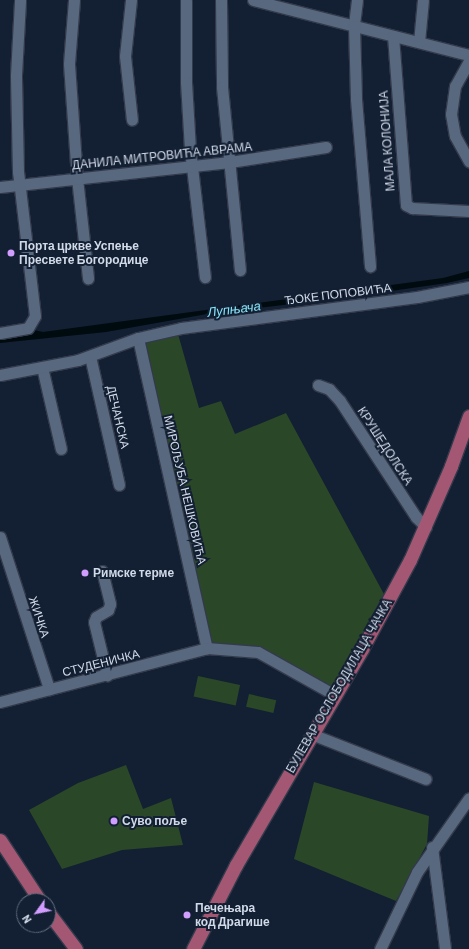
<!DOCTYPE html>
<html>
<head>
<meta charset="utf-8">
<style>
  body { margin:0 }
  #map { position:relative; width:469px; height:949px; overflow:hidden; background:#131f33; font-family:Barlow,sans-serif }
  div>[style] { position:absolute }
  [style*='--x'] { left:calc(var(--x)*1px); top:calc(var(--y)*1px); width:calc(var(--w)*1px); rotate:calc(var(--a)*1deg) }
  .green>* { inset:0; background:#2a4828; transform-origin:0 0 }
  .water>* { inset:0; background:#000b0f }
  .roads { filter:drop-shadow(1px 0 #333a4b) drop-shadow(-1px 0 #333a4b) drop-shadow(0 1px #333a4b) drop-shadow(0 -1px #333a4b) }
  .minor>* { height:11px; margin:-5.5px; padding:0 5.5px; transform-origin:5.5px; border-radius:5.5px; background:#58687f }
  .major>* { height:13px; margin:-6.5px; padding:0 6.5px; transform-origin:6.5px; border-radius:6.5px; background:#a45772 }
  .dots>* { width:11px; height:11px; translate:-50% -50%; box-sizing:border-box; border:2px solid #131f33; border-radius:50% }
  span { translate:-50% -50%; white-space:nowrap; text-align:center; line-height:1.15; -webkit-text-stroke:4px #131f33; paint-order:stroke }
  .street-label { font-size:12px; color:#d1dae8 }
  .poi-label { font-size:12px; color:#d1dae8; font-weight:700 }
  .left { translate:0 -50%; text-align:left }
  .water-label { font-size:13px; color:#87e7fa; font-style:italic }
  .north { position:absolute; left:16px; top:893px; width:40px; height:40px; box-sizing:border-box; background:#131f33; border:1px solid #5f6a7b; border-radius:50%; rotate:237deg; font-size:11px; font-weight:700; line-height:16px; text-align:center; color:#d1dae8 }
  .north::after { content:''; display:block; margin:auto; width:14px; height:18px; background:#d19dfe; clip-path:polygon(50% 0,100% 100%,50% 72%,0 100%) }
</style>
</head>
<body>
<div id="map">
  <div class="green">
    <div style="clip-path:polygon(178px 334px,199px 408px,221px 401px,235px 434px,286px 413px,385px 596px,332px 690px,270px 652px,252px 645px,211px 646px,145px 338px)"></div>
    <div style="left:198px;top:676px;width:43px;height:21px;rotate:12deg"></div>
    <div style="left:249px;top:694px;width:28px;height:13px;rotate:13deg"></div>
    <div style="clip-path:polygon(126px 765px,143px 809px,171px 798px,183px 845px,122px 850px,62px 869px,29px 810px,78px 783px)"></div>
    <div style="clip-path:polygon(314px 782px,429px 816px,427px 844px,396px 901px,294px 859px)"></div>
  </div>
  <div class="water">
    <div style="clip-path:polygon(469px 271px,469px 278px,447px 283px,342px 298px,207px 314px,106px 332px,0 343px,0 336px,34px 330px,43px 332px,443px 278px)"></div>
  </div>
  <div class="roads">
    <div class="minor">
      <div style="--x:74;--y:0;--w:64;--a:94.5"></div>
      <div style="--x:69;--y:64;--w:114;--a:86"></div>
      <div style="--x:77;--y:178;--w:101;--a:83.7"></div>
      <div style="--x:131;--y:0;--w:56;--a:96.1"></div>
      <div style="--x:125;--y:56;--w:64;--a:83.8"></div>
      <div style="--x:186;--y:0;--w:82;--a:90"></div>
      <div style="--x:186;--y:82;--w:68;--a:86.6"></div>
      <div style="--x:190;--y:150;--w:128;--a:83.3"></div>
      <div style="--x:221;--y:0;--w:87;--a:89.3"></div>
      <div style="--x:222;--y:87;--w:184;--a:84.4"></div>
      <div style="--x:253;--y:0;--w:223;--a:14.3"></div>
      <div style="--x:357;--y:0;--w:26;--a:97"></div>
      <div style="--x:354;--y:26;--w:73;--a:88.4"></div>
      <div style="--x:356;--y:99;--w:168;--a:85.2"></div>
      <div style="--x:393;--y:36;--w:169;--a:85.6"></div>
      <div style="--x:406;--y:205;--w:7;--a:27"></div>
      <div style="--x:412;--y:208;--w:57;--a:3"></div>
      <div style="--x:419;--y:42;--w:42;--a:-84.6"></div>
      <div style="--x:469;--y:61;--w:29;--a:119"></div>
      <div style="--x:455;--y:86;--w:28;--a:98"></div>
      <div style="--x:451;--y:114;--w:22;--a:80"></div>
      <div style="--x:455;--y:136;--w:29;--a:61"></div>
      <div style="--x:0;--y:187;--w:231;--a:-6.2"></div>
      <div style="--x:230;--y:162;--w:97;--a:-8.9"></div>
      <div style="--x:0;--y:333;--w:28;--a:-10"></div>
      <div style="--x:28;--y:328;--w:14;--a:-60"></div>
      <div style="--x:35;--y:316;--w:145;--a:-96.7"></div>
      <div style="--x:18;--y:172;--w:97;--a:-91.2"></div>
      <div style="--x:16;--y:75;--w:75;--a:-86.9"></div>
      <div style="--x:138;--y:338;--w:318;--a:77.5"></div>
      <div style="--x:90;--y:356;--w:132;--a:77.3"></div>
      <div style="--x:42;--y:367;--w:84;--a:77"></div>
      <div style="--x:0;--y:375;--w:79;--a:-10.9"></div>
      <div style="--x:78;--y:360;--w:64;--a:-20.1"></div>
      <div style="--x:138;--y:338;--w:44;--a:-13.1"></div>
      <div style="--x:181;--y:328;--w:238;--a:-7.5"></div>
      <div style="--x:417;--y:297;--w:53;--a:-10.9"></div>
      <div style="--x:318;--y:385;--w:12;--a:20"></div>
      <div style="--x:329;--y:389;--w:16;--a:47"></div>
      <div style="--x:340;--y:401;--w:139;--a:56.8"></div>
      <div style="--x:416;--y:517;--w:14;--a:45"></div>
      <div style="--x:0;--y:537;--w:160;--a:72.1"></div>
      <div style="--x:102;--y:571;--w:34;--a:76"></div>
      <div style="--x:110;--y:604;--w:6;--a:108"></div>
      <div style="--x:108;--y:610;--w:14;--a:150"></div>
      <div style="--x:96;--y:617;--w:5;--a:112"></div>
      <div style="--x:94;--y:622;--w:55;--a:76.2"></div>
      <div style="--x:207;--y:648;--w:51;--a:4.5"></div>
      <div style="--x:258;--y:652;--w:88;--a:29.2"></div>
      <div style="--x:0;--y:702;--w:214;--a:-14.6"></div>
      <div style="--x:311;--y:734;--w:123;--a:21.4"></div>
      <div style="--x:432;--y:847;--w:103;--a:82.7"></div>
      <div style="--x:380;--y:949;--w:85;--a:-64.3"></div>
      <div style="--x:417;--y:872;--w:90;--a:-54.9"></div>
    </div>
    <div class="major">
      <div style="--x:0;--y:840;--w:73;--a:56.7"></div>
      <div style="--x:48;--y:912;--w:46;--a:52.9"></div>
      <div style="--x:193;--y:949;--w:94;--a:-62.9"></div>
      <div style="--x:236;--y:865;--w:250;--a:-59.7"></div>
      <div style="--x:362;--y:649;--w:101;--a:-61.7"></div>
      <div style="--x:410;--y:560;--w:103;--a:-66.4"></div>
      <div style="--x:451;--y:466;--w:53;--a:-70.2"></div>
    </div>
  </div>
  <div class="dots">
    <div style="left:11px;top:253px;background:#d19dfe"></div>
    <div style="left:85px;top:573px;background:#d19dfe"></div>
    <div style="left:114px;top:821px;background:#d19dfe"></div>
    <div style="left:187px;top:915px;background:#d19dfe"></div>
  </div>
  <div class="street-label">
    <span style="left:387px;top:141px;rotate:-94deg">МАЛА КОЛОНИЈА</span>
    <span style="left:162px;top:156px;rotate:-6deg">ДАНИЛА МИТРОВИЋА АВРАМА</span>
    <span style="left:338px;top:294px;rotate:-7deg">ЂОКЕ ПОПОВИЋА</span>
    <span style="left:118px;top:417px;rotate:77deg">ДЕЧАНСКА</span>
    <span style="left:385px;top:446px;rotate:57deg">КРУШЕДОЛСКА</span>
    <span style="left:185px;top:490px;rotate:77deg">МИРОЉУБА НЕШКОВИЋА</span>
    <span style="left:39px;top:617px;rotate:72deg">ЖИЧКА</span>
    <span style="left:101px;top:663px;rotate:-14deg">СТУДЕНИЧКА</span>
    <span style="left:339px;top:686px;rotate:-60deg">БУЛЕВАР ОСЛОБОДИЛАЦА ЧАЧКА</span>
  </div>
  <div class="poi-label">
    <span class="left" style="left:19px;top:253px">Порта цркве Успење<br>Пресвете Богородице</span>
    <span class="left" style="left:93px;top:573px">Римске терме</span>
    <span class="left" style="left:122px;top:821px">Суво поље</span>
    <span class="left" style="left:195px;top:915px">Печењара<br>код Драгише</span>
  </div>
  <div class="water-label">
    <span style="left:234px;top:309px;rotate:-7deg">Лупњача</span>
  </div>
  <div class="north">N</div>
</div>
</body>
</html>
